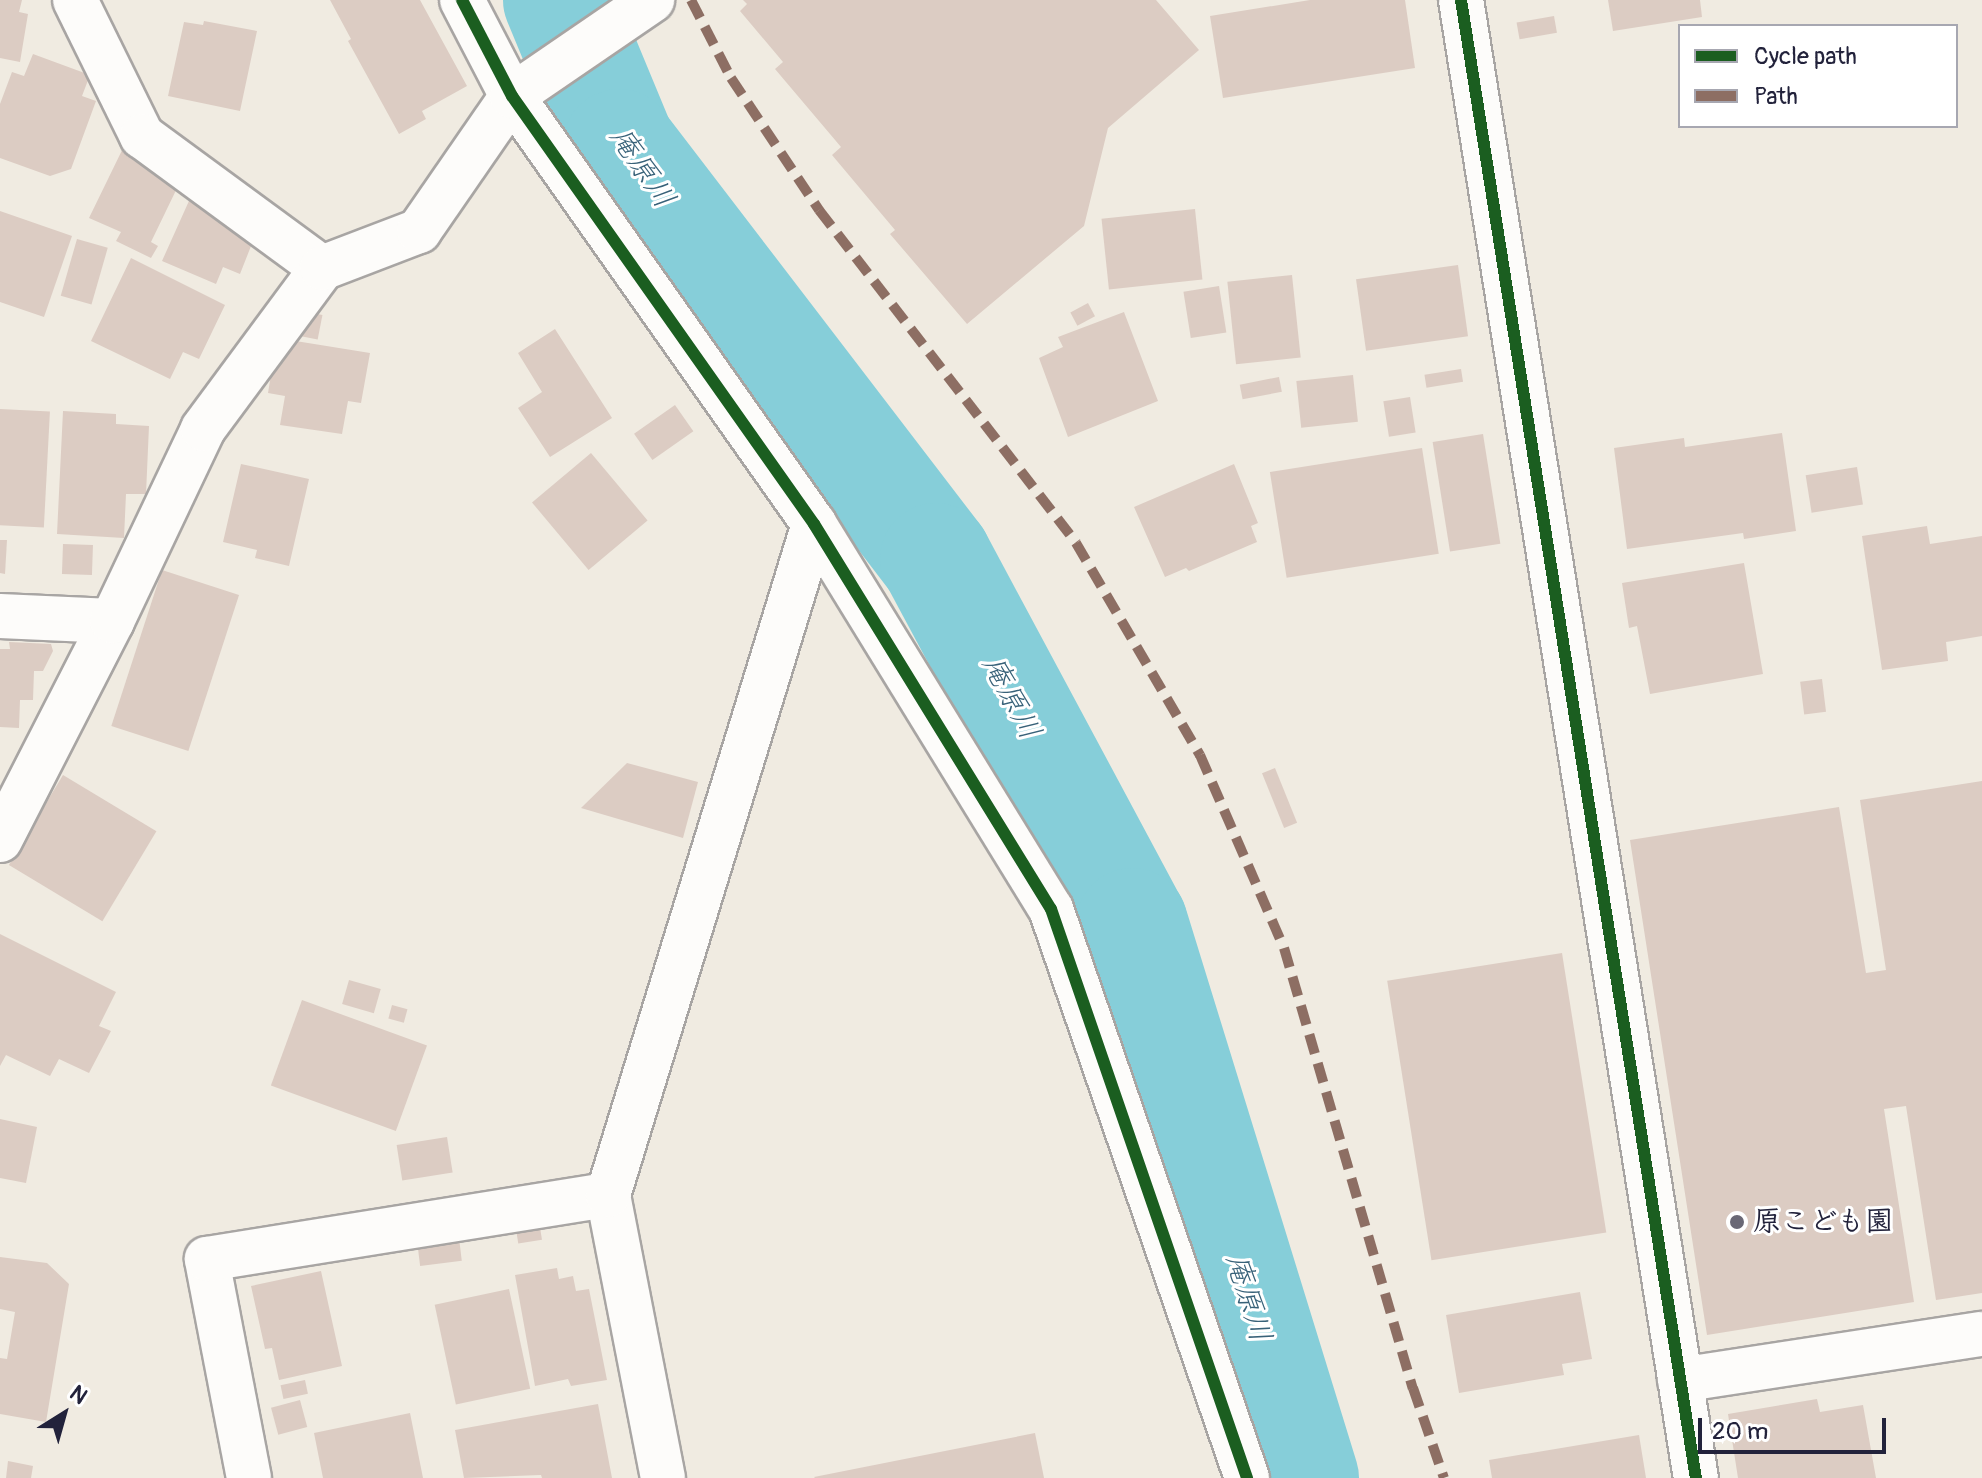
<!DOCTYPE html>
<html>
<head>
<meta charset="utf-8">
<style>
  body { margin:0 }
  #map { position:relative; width:1982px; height:1478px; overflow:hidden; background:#f0ebe1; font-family:Pangolin,"Klee One",sans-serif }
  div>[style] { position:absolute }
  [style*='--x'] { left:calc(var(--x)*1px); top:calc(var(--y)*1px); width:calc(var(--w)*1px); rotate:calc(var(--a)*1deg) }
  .river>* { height:112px; margin:-56px; padding:0 56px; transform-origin:56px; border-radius:56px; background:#86ced9 }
  .building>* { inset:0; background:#dcccc3; transform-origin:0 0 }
  .roads { filter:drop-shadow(2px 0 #a8a5a3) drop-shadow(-2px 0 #a8a5a3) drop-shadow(0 2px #a8a5a3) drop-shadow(0 -2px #a8a5a3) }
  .minor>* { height:44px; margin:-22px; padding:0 22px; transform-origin:22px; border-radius:22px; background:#fdfcfa }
  .quiet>* { height:10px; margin-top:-5px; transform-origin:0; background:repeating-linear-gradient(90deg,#8d6e63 0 20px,transparent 0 30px) }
  .cycleway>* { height:12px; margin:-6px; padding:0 6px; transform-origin:6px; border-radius:6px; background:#1b5e20 }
  .dots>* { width:22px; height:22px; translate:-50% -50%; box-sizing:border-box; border:4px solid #fff; border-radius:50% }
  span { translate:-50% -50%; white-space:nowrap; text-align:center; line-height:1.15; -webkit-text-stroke:6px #fff; paint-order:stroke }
  .poi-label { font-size:28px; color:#22223b; font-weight:700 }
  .left { translate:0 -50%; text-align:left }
  .water-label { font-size:30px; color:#386279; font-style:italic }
  .legend { position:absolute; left:1678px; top:24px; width:280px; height:104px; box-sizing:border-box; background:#fff; border:2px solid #a7a7b1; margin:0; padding:10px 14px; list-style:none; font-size:24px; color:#22223b }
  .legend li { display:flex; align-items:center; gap:16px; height:40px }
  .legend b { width:40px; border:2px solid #a7a7b1 }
  .north { position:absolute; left:24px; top:1374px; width:80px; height:80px; -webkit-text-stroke:6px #fff; paint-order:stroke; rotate:37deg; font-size:22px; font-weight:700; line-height:32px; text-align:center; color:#22223b }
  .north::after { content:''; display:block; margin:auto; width:28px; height:36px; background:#22223b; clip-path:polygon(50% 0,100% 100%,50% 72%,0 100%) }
  .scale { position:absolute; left:1698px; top:1418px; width:188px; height:36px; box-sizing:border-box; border:4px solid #22223b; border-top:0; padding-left:10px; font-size:24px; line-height:28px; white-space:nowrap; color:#22223b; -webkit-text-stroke:6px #fff; paint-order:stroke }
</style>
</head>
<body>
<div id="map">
  <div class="river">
    <div style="--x:559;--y:0;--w:157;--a:67.5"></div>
    <div style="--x:619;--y:145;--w:521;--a:52.56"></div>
    <div style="--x:936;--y:559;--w:414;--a:61.8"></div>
    <div style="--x:1132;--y:924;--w:580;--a:72.85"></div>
  </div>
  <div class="building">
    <div style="clip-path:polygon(0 0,22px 0,19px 12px,28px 14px,20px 62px,0 58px)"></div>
    <div style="clip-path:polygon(330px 0,420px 0,467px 86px,422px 111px,426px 119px,399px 134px,348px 41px,351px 39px)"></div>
    <div style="clip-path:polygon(743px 0,1156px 0,1199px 50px,1108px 128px,1084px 226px,967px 324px,890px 234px,895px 230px,832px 155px,841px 147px,775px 69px,783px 62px,740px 11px,747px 4px)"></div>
    <div style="clip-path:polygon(1310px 0,1405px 0,1415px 68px,1223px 98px,1210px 16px)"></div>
    <div style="clip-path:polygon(1608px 0,1700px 0,1702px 17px,1613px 31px)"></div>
    <div style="left:1554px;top:16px;width:17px;height:38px;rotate:80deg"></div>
    <div style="clip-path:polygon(204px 21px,257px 31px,240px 111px,168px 96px,184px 22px,203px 25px)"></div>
    <div style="clip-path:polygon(33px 54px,90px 75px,82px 96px,96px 101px,71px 169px,50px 176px,0 158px,0 104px,12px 72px,24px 76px)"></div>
    <div style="clip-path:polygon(127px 140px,180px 182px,151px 242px,158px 246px,151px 258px,116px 241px,121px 232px,89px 218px)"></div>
    <div style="clip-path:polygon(193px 192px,253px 241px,240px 274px,223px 267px,216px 284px,162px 261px)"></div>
    <div style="left:1195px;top:209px;width:71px;height:94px;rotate:84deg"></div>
    <div style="clip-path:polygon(0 211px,72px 236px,44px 317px,0 302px)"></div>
    <div style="left:77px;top:239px;width:32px;height:59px;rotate:16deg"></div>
    <div style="clip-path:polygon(131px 258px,225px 305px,199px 359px,183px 352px,170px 379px,91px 341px)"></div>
    <div style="left:1458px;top:265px;width:72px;height:103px;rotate:82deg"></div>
    <div style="left:1292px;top:275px;width:83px;height:65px;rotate:84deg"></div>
    <div style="left:1219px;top:286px;width:47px;height:36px;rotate:81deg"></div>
    <div style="left:1088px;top:303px;width:15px;height:20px;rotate:62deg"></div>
    <div style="left:292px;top:309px;width:31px;height:25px;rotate:11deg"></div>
    <div style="clip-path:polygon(1124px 312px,1158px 401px,1068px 437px,1039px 358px,1063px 347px,1058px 337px)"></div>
    <div style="clip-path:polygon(555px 329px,612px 418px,550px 457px,518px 408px,542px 392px,518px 353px)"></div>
    <div style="clip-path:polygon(277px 338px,370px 353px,361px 403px,348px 401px,342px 434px,280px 425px,285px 396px,268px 393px)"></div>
    <div style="left:1461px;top:369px;width:13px;height:37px;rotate:81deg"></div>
    <div style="left:1353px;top:375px;width:47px;height:57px;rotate:84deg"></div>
    <div style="left:1279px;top:377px;width:15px;height:40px;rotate:79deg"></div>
    <div style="left:1410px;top:397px;width:36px;height:27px;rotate:81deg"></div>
    <div style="left:675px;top:405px;width:32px;height:50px;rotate:55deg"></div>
    <div style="left:0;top:409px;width:50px;height:116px;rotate:3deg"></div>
    <div style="clip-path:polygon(63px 411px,116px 414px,116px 424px,149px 426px,146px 494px,126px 494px,124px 538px,57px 534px)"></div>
    <div style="clip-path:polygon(1782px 433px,1796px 531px,1744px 539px,1743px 533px,1627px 549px,1614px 448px,1684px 438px,1685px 447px)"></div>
    <div style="left:1483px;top:434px;width:111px;height:51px;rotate:81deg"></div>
    <div style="left:1422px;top:448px;width:107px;height:154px;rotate:81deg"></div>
    <div style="left:591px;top:453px;width:88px;height:77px;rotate:50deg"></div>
    <div style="clip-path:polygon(241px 464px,309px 479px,289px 566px,255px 558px,257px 550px,223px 542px)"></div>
    <div style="clip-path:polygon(1234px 464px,1258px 523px,1251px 526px,1257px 542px,1189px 571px,1186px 568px,1165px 577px,1134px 507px)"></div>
    <div style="left:1857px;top:467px;width:38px;height:52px;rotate:81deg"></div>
    <div style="clip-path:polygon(1927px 526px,1930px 544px,1982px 536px,1982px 636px,1946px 642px,1948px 661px,1882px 670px,1862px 536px)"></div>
    <div style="clip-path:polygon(0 540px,7px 540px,5px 574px,0 573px)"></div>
    <div style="left:63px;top:544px;width:30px;height:30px;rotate:2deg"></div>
    <div style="clip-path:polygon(1744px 563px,1763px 674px,1650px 694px,1637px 626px,1629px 628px,1622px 583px)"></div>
    <div style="left:162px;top:570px;width:81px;height:164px;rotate:18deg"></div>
    <div style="clip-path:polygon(9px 642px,51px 644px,53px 651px,43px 671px,34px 671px,33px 700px,20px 700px,19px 728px,0 727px,0 649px,10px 649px)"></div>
    <div style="left:1822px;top:679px;width:33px;height:22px;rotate:83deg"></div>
    <div style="clip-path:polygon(627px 763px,698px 782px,683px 838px,581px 808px)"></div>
    <div style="left:1275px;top:768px;width:59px;height:14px;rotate:68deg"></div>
    <div style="left:63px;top:775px;width:109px;height:105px;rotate:31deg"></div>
    <div style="clip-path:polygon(1982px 781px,1982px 1293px,1936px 1300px,1906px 1106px,1884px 1109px,1914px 1302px,1707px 1335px,1630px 840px,1839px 807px,1866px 973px,1886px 970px,1860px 800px)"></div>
    <div style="clip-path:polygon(0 934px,116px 992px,99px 1026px,111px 1031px,89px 1073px,59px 1059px,50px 1076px,6px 1055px,0 1066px)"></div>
    <div style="left:1562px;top:953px;width:283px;height:177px;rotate:81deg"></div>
    <div style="left:349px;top:980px;width:33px;height:25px;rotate:16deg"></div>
    <div style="left:302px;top:1000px;width:133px;height:91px;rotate:20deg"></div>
    <div style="left:392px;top:1005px;width:16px;height:14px;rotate:15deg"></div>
    <div style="clip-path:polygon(0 1119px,37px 1127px,26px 1183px,0 1178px)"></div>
    <div style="left:447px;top:1137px;width:36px;height:51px;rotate:81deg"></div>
    <div style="left:539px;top:1221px;width:19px;height:24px;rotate:81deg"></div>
    <div style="left:459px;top:1238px;width:23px;height:42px;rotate:83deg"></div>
    <div style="clip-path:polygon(0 1257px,47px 1263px,69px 1284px,46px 1422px,0 1414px,0 1358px,7px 1359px,15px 1312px,0 1309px)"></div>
    <div style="clip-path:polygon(557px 1268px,559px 1279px,573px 1276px,576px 1291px,589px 1289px,607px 1380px,571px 1386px,568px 1379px,535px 1386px,515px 1275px)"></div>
    <div style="clip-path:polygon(321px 1271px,342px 1366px,279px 1380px,272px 1348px,265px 1349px,251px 1286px)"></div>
    <div style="left:509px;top:1289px;width:102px;height:76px;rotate:78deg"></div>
    <div style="clip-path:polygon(1580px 1292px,1592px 1359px,1562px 1364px,1564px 1375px,1459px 1393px,1446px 1315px)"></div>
    <div style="left:305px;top:1380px;width:14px;height:25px;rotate:78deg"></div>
    <div style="clip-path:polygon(1817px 1399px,1820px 1412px,1863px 1405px,1876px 1478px,1738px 1478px,1728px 1414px)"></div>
    <div style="left:300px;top:1400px;width:28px;height:30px;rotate:75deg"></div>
    <div style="clip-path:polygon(598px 1404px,612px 1478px,542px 1478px,541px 1475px,464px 1478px,455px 1430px)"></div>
    <div style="clip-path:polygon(410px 1413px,423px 1478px,323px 1478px,314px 1433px)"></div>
    <div style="clip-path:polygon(1035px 1433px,1044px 1478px,815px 1478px,814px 1477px)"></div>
    <div style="clip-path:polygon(1639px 1435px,1646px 1478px,1492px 1478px,1489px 1460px)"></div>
    <div style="clip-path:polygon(8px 1461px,33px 1466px,31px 1478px,6px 1478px)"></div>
  </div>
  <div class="roads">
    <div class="minor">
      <div style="--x:75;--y:0;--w:152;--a:63.8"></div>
      <div style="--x:142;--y:136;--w:223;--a:36.3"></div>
      <div style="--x:462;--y:0;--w:108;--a:62.5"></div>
      <div style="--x:512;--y:96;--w:524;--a:54.79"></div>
      <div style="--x:814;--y:524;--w:452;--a:58.4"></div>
      <div style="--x:1051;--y:909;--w:602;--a:70.99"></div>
      <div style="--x:1461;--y:0;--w:1497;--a:80.97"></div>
      <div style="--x:0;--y:616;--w:112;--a:2.6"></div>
      <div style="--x:0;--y:840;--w:246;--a:-62.9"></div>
      <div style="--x:112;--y:621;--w:212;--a:-64.6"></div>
      <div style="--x:203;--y:429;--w:200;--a:-53.5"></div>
      <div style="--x:322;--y:268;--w:104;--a:-20.9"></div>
      <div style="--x:419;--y:231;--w:164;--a:-55.4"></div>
      <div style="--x:512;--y:96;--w:170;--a:-34.4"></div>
      <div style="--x:1680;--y:1380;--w:305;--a:-8.7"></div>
      <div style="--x:249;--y:1478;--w:223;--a:-100.9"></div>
      <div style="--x:207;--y:1259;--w:406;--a:-9.1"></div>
      <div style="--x:663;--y:1478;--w:288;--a:-101"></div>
      <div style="--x:608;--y:1195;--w:702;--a:-72.93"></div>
    </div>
  </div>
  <div class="quiet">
    <div style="--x:691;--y:0;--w:88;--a:62.9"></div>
    <div style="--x:731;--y:78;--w:159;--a:56.3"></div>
    <div style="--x:819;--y:210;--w:421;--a:52.3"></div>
    <div style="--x:1076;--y:543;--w:246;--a:59.7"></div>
    <div style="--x:1200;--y:755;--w:210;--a:66.5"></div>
    <div style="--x:1284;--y:948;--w:459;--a:73.7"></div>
    <div style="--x:1413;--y:1388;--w:95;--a:71"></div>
  </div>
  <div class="cycleway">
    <div style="--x:462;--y:0;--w:108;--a:62.5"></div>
    <div style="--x:512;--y:96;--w:524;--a:54.79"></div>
    <div style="--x:814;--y:524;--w:452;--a:58.4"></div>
    <div style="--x:1051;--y:909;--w:602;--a:70.99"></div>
    <div style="--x:1461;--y:0;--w:1497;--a:80.97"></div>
  </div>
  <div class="dots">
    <div style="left:1737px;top:1222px;background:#6a6875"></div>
  </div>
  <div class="poi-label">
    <span class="left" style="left:1753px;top:1222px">原こども園</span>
  </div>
  <div class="water-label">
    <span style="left:642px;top:168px;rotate:56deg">庵原川</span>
    <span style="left:1011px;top:698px;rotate:62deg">庵原川</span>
    <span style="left:1248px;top:1298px;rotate:73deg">庵原川</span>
  </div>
  <ul class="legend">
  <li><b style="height:10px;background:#1b5e20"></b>Cycle path</li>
  <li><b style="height:10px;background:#8d6e63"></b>Path</li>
  </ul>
  <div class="north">N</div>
  <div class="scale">20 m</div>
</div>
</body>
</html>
